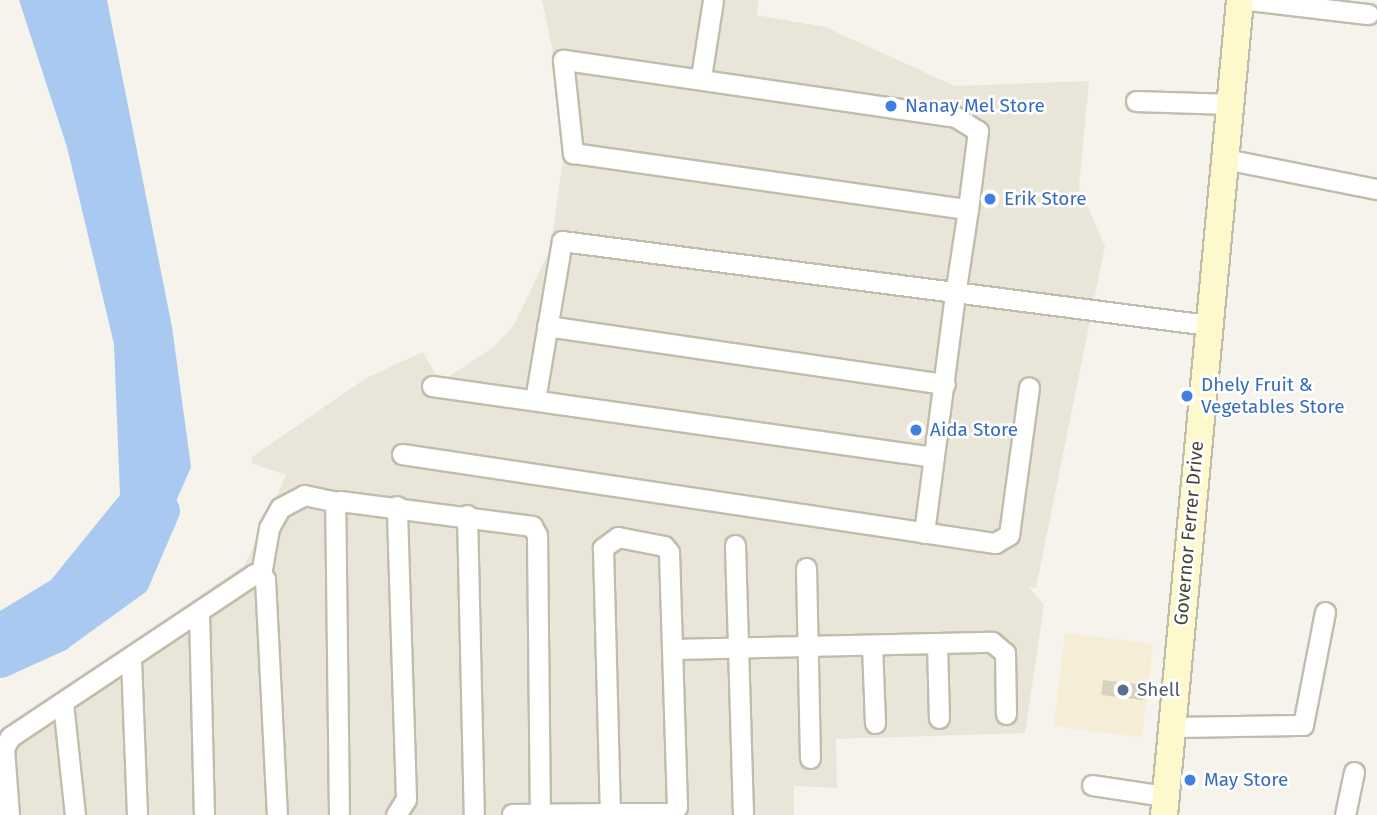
<!DOCTYPE html>
<html>
<head>
<meta charset="utf-8">
<style>
  body { margin:0 }
  #map { position:relative; width:1377px; height:815px; overflow:hidden; background:#f5f3eb; font-family:"Fira Sans",sans-serif }
  div>[style] { position:absolute }
  [style*='--x'] { left:calc(var(--x)*1px); top:calc(var(--y)*1px); width:calc(var(--w)*1px); rotate:calc(var(--a)*1deg) }
  .residential>* { inset:0; background:#e9e6d9 }
  .commercial>* { inset:0; background:#f6edd7; transform-origin:0 0 }
  .water>* { inset:0; background:#a9c9f0 }
  .river>* { height:33px; margin:-16.5px; padding:0 16.5px; transform-origin:16.5px; border-radius:16.5px; background:#a9c9f0 }
  .building>* { inset:0; background:#d7d1c0; transform-origin:0 0 }
  .roads { filter:drop-shadow(2px 0 #c1bdad) drop-shadow(-2px 0 #c1bdad) drop-shadow(0 2px #c1bdad) drop-shadow(0 -2px #c1bdad) }
  .minor>* { height:19px; margin:-9.5px; padding:0 9.5px; transform-origin:9.5px; border-radius:9.5px; background:#fff }
  .secondary>* { height:26px; margin:-13px; padding:0 13px; transform-origin:13px; border-radius:13px; background:#fef9cc }
  .dots>* { width:19px; height:19px; translate:-50% -50%; box-sizing:border-box; border:4px solid #fff; border-radius:50% }
  span { translate:-50% -50%; white-space:nowrap; text-align:center; line-height:1.15; -webkit-text-stroke:5px #fff; paint-order:stroke }
  .shop-label { font-size:19px; color:#366cbe }
  .left { translate:0 -50%; text-align:left }
  .street-label { font-size:19px; color:#494538 }
  .service-label { font-size:19px; color:#4e5e75 }
</style>
</head>
<body>
<div id="map">
  <div class="residential">
    <div style="clip-path:polygon(542px 0,759px 0,757px 15px,825px 27px,955px 86px,1089px 81px,1079px 187px,1105px 246px,1036px 588px,1029px 587px,1044px 605px,1025px 733px,836px 739px,837px 788px,794px 786px,794px 815px,0 815px,0 733px,245px 565px,286px 475px,251px 463px,252px 457px,366px 378px,423px 352px,440px 382px,494px 347px,514px 325px,550px 250px,565px 146px,565px 110px)"></div>
  </div>
  <div class="commercial">
    <div style="left:1065px;top:633px;width:89px;height:94px;rotate:7deg"></div>
  </div>
  <div class="water">
    <div style="clip-path:polygon(19px 0,107px 0,172px 327px,191px 467px,157px 545px,0 675px,0 611px,51px 580px,120px 495px,114px 344px,67px 147px)"></div>
  </div>
  <div class="river">
    <div style="--x:0;--y:661;--w:63;--a:-24.5"></div>
    <div style="--x:57;--y:635;--w:94;--a:-35.9"></div>
    <div style="--x:133;--y:580;--w:76;--a:-66.8"></div>
  </div>
  <div class="building">
    <div style="left:1103px;top:680px;width:42px;height:15px;rotate:7deg"></div>
  </div>
  <div class="roads">
    <div class="minor">
      <div style="--x:1248;--y:0;--w:121;--a:6.7"></div>
      <div style="--x:701;--y:77;--w:78;--a:-81.1"></div>
      <div style="--x:1136;--y:101;--w:94;--a:1.8"></div>
      <div style="--x:1225;--y:159;--w:155;--a:11.2"></div>
      <div style="--x:547;--y:326;--w:402;--a:8.3"></div>
      <div style="--x:432;--y:386;--w:507;--a:8.05"></div>
      <div style="--x:535;--y:400;--w:161;--a:-80.4"></div>
      <div style="--x:562;--y:241;--w:651;--a:7.41"></div>
      <div style="--x:402;--y:454;--w:600;--a:8.54"></div>
      <div style="--x:995;--y:543;--w:16;--a:-30"></div>
      <div style="--x:1009;--y:535;--w:149;--a:-82.3"></div>
      <div style="--x:467;--y:515;--w:300;--a:88.7"></div>
      <div style="--x:924;--y:533;--w:240;--a:-82.6"></div>
      <div style="--x:955;--y:295;--w:87;--a:-81.4"></div>
      <div style="--x:968;--y:209;--w:79;--a:-82.7"></div>
      <div style="--x:978;--y:131;--w:26;--a:-148"></div>
      <div style="--x:956;--y:117;--w:397;--a:-171.7"></div>
      <div style="--x:563;--y:60;--w:94;--a:83.9"></div>
      <div style="--x:573;--y:153;--w:399;--a:8.1"></div>
      <div style="--x:735;--y:545;--w:270;--a:88.3"></div>
      <div style="--x:806;--y:568;--w:190;--a:88.8"></div>
      <div style="--x:261;--y:575;--w:48;--a:-80.3"></div>
      <div style="--x:269;--y:528;--w:23;--a:-61"></div>
      <div style="--x:280;--y:508;--w:27;--a:-28"></div>
      <div style="--x:304;--y:495;--w:34;--a:12"></div>
      <div style="--x:199;--y:612;--w:203;--a:88.6"></div>
      <div style="--x:937;--y:643;--w:75;--a:88.5"></div>
      <div style="--x:872;--y:645;--w:78;--a:87.8"></div>
      <div style="--x:674;--y:649;--w:318;--a:-1.3"></div>
      <div style="--x:992;--y:642;--w:17;--a:40"></div>
      <div style="--x:1005;--y:653;--w:61;--a:89.1"></div>
      <div style="--x:131;--y:659;--w:156;--a:87.8"></div>
      <div style="--x:63;--y:703;--w:113;--a:83.9"></div>
      <div style="--x:1171;--y:727;--w:132;--a:-0.9"></div>
      <div style="--x:1303;--y:725;--w:115;--a:-79"></div>
      <div style="--x:1092;--y:785;--w:74;--a:8.6"></div>
      <div style="--x:512;--y:814;--w:98;--a:-0.6"></div>
      <div style="--x:610;--y:813;--w:61;--a:0"></div>
      <div style="--x:671;--y:813;--w:8;--a:-45"></div>
      <div style="--x:677;--y:807;--w:255;--a:-91.8"></div>
      <div style="--x:669;--y:552;--w:8;--a:-130"></div>
      <div style="--x:664;--y:546;--w:47;--a:-168.9"></div>
      <div style="--x:618;--y:537;--w:19;--a:144"></div>
      <div style="--x:603;--y:548;--w:265;--a:88.5"></div>
      <div style="--x:610;--y:813;--w:2;--a:90"></div>
      <div style="--x:9;--y:815;--w:67;--a:-94.3"></div>
      <div style="--x:4;--y:748;--w:13;--a:-61"></div>
      <div style="--x:10;--y:737;--w:293;--a:-33.7"></div>
      <div style="--x:254;--y:574;--w:12;--a:24"></div>
      <div style="--x:265;--y:579;--w:236;--a:87.1"></div>
      <div style="--x:339;--y:815;--w:310;--a:-90.7"></div>
      <div style="--x:335;--y:505;--w:6;--a:-39"></div>
      <div style="--x:340;--y:501;--w:194;--a:7.4"></div>
      <div style="--x:532;--y:526;--w:10;--a:61"></div>
      <div style="--x:537;--y:535;--w:279;--a:89.4"></div>
      <div style="--x:396;--y:815;--w:19;--a:-58"></div>
      <div style="--x:406;--y:799;--w:293;--a:-91.8"></div>
      <div style="--x:1345;--y:815;--w:44;--a:-78.2"></div>
    </div>
    <div class="secondary">
      <div style="--x:1164;--y:815;--w:819;--a:-84.67"></div>
    </div>
  </div>
  <div class="dots">
    <div style="left:891px;top:106px;background:#3f7fe0"></div>
    <div style="left:990px;top:199px;background:#3f7fe0"></div>
    <div style="left:1187px;top:396px;background:#3f7fe0"></div>
    <div style="left:916px;top:430px;background:#3f7fe0"></div>
    <div style="left:1123px;top:690px;background:#5c6f8a"></div>
    <div style="left:1190px;top:780px;background:#3f7fe0"></div>
  </div>
  <div class="shop-label">
    <span class="left" style="left:905px;top:106px">Nanay Mel Store</span>
    <span class="left" style="left:1004px;top:199px">Erik Store</span>
    <span class="left" style="left:1201px;top:396px">Dhely Fruit &amp;<br>Vegetables Store</span>
    <span class="left" style="left:930px;top:430px">Aida Store</span>
    <span class="left" style="left:1204px;top:780px">May Store</span>
  </div>
  <div class="street-label">
    <span style="left:1189px;top:533px;rotate:-85deg">Governor Ferrer Drive</span>
  </div>
  <div class="service-label">
    <span class="left" style="left:1137px;top:690px">Shell</span>
  </div>
</div>
</body>
</html>
